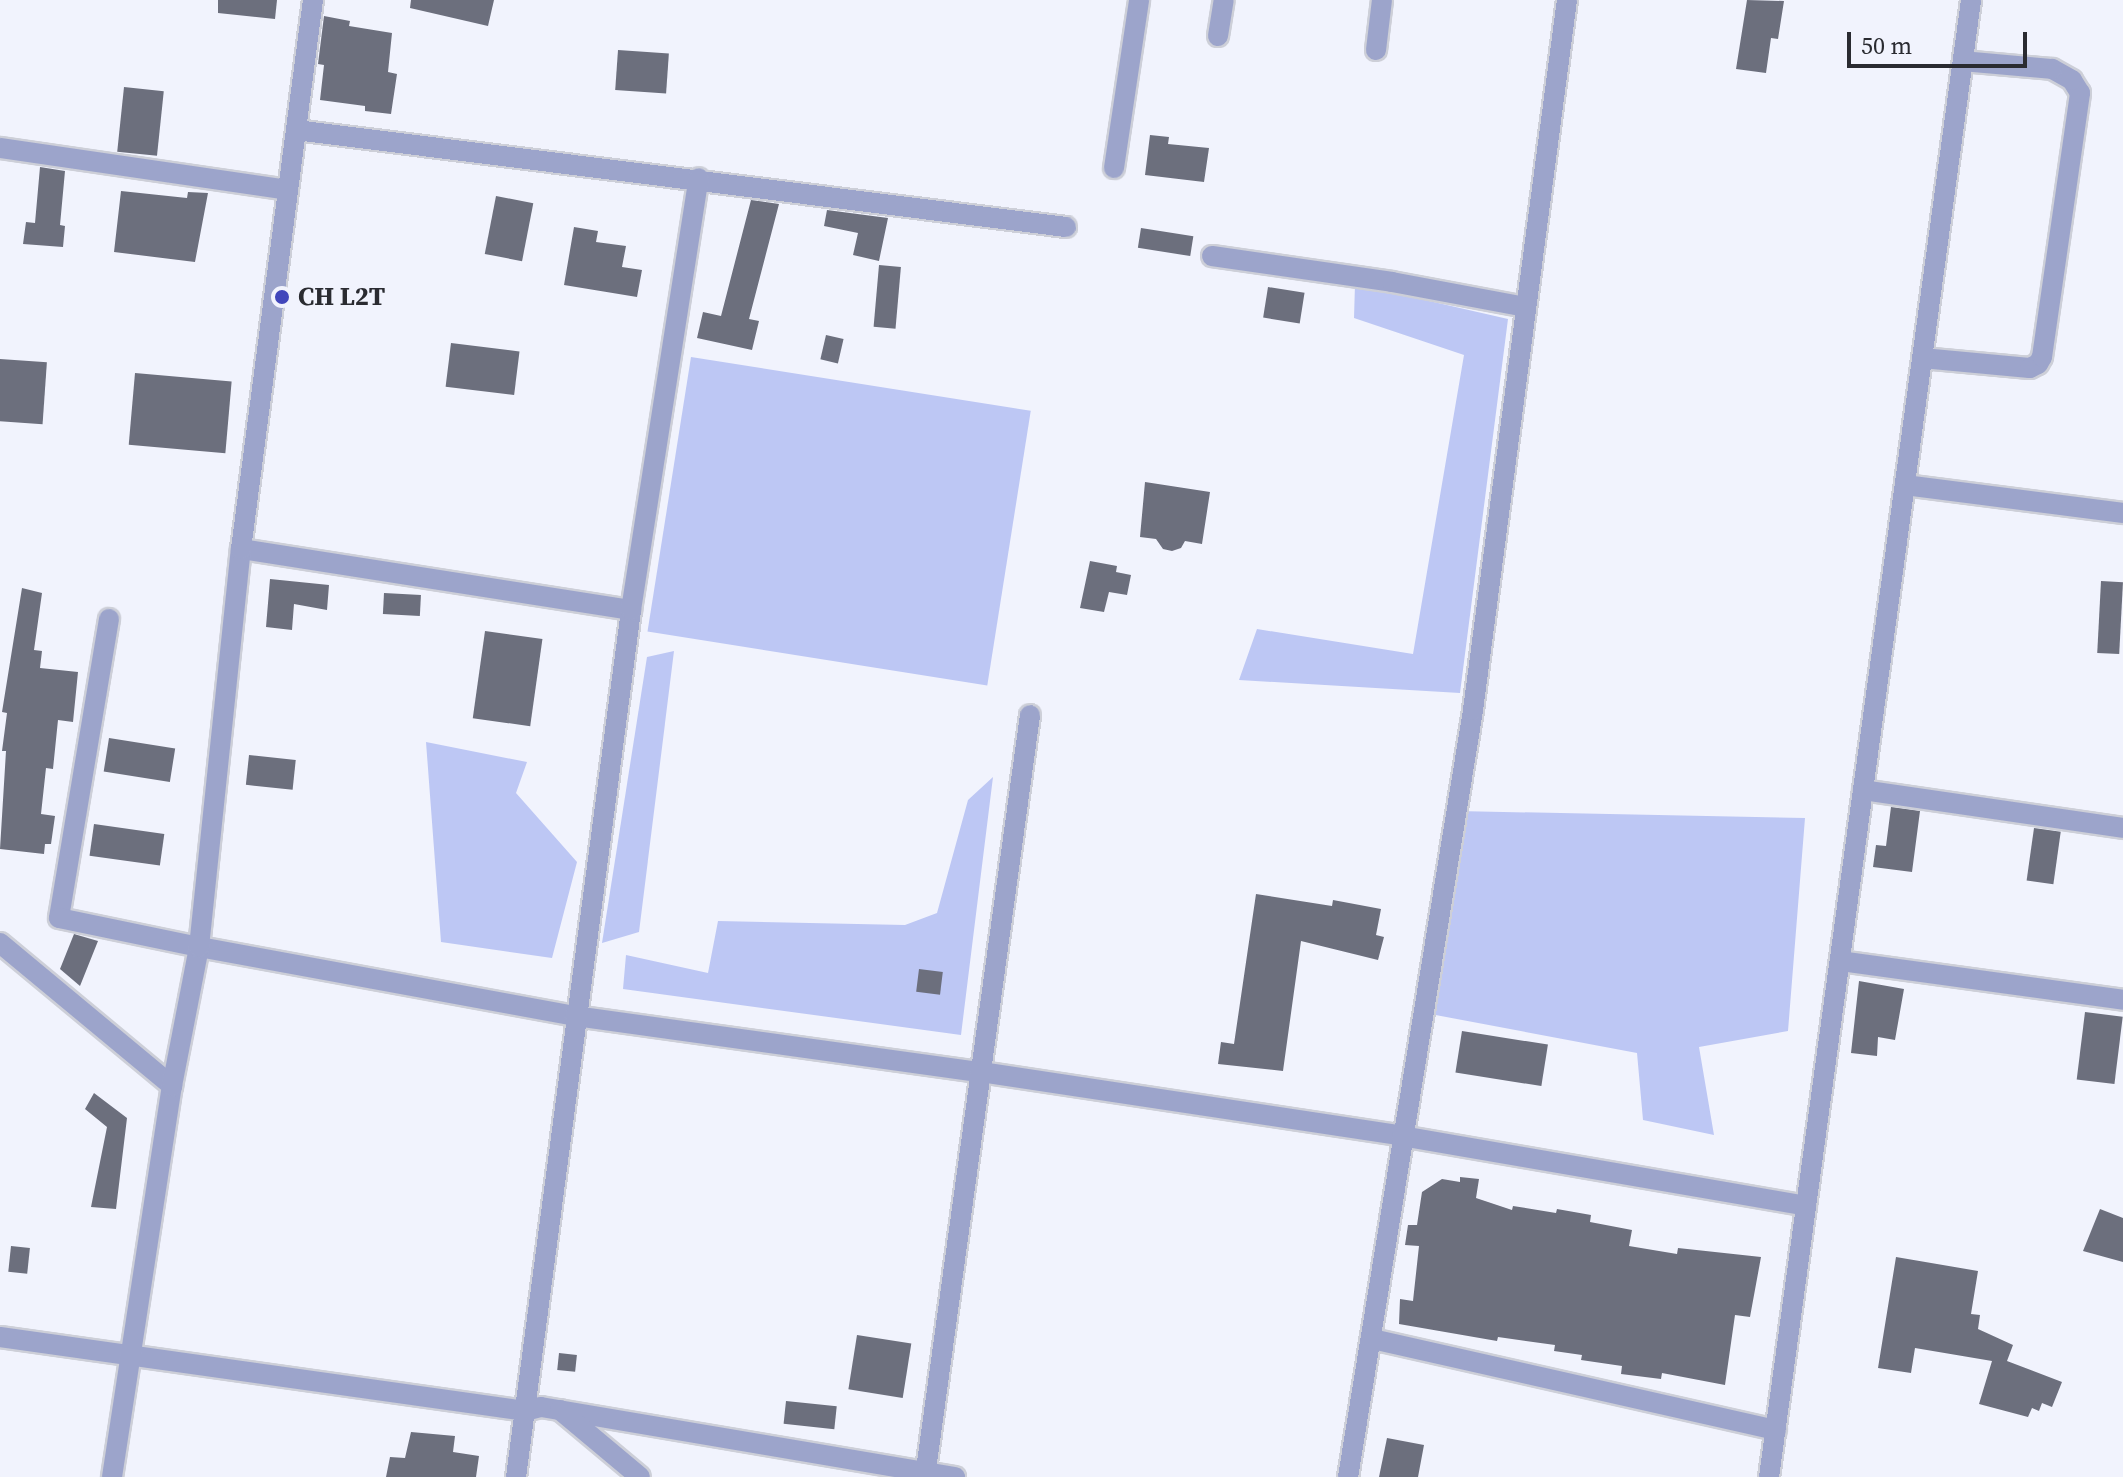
<!DOCTYPE html>
<html>
<head>
<meta charset="utf-8">
<style>
  body { margin:0 }
  #map { position:relative; width:2123px; height:1477px; overflow:hidden; background:#f1f3fd; font-family:"Source Serif 4",serif }
  div>[style] { position:absolute }
  [style*='--x'] { left:calc(var(--x)*1px); top:calc(var(--y)*1px); width:calc(var(--w)*1px); rotate:calc(var(--a)*1deg) }
  .green>* { inset:0; background:#bdc7f4; transform-origin:0 0 }
  .building>* { inset:0; background:#6c6f7d; transform-origin:0 0 }
  .roads { filter:drop-shadow(2px 0 #cdcfd8) drop-shadow(-2px 0 #cdcfd8) drop-shadow(0 2px #cdcfd8) drop-shadow(0 -2px #cdcfd8) }
  .street>* { height:20px; margin:-10px; padding:0 10px; transform-origin:10px; border-radius:10px; background:#9ca4cb }
  .dots>* { width:22px; height:22px; translate:-50% -50%; box-sizing:border-box; border:4px solid #f1f3fd; border-radius:50% }
  span { translate:-50% -50%; white-space:nowrap; text-align:center; line-height:1.15; -webkit-text-stroke:8px #f1f3fd; paint-order:stroke }
  .poi-label { font-size:26px; color:#2a2b31; font-weight:700 }
  .left { translate:0 -50%; text-align:left }
  .scale { position:absolute; left:1847px; top:32px; width:180px; height:36px; box-sizing:border-box; border:4px solid #2a2b31; border-top:0; padding-left:10px; font-size:24px; line-height:28px; white-space:nowrap; color:#2a2b31; -webkit-text-stroke:6px #f1f3fd; paint-order:stroke }
</style>
</head>
<body>
<div id="map">
  <div class="green">
    <div style="clip-path:polygon(1355px 284px,1508px 319px,1460px 693px,1239px 680px,1257px 629px,1413px 654px,1464px 355px,1354px 318px)"></div>
    <div style="left:691px;top:357px;width:344px;height:278px;rotate:9deg"></div>
    <div style="clip-path:polygon(674px 651px,639px 932px,602px 943px,647px 657px)"></div>
    <div style="clip-path:polygon(426px 742px,527px 762px,516px 793px,577px 862px,552px 958px,441px 942px)"></div>
    <div style="clip-path:polygon(993px 777px,961px 1035px,623px 989px,626px 955px,708px 973px,718px 921px,905px 925px,937px 913px,968px 800px)"></div>
    <div style="clip-path:polygon(1457px 811px,1805px 818px,1788px 1031px,1699px 1047px,1714px 1135px,1643px 1120px,1637px 1053px,1425px 1013px)"></div>
  </div>
  <div class="building">
    <div style="clip-path:polygon(218px 0,277px 0,275px 19px,218px 13px)"></div>
    <div style="clip-path:polygon(411px 0,494px 0,488px 26px,410px 8px)"></div>
    <div style="clip-path:polygon(1747px 0,1784px 1px,1778px 39px,1771px 38px,1766px 73px,1736px 69px)"></div>
    <div style="clip-path:polygon(324px 16px,350px 21px,349px 26px,392px 33px,388px 72px,397px 74px,391px 114px,365px 111px,365px 106px,320px 100px,324px 65px,318px 64px)"></div>
    <div style="left:618px;top:50px;width:51px;height:40px;rotate:4deg"></div>
    <div style="left:124px;top:87px;width:40px;height:65px;rotate:6deg"></div>
    <div style="clip-path:polygon(1150px 135px,1169px 137px,1168px 144px,1209px 148px,1204px 182px,1145px 175px)"></div>
    <div style="clip-path:polygon(40px 167px,65px 171px,60px 225px,65px 226px,63px 247px,23px 244px,26px 222px,35px 223px)"></div>
    <div style="clip-path:polygon(121px 191px,187px 198px,188px 192px,208px 193px,195px 262px,114px 252px)"></div>
    <div style="left:496px;top:196px;width:38px;height:59px;rotate:11deg"></div>
    <div style="clip-path:polygon(751px 200px,779px 204px,749px 319px,759px 321px,752px 350px,697px 338px,703px 312px,721px 316px)"></div>
    <div style="clip-path:polygon(827px 210px,888px 218px,879px 261px,853px 255px,858px 233px,824px 226px)"></div>
    <div style="clip-path:polygon(574px 227px,598px 231px,596px 242px,626px 246px,622px 267px,642px 270px,637px 297px,564px 285px)"></div>
    <div style="left:1141px;top:228px;width:53px;height:20px;rotate:9deg"></div>
    <div style="left:879px;top:265px;width:22px;height:62px;rotate:5deg"></div>
    <div style="left:1268px;top:287px;width:37px;height:31px;rotate:9deg"></div>
    <div style="left:826px;top:335px;width:18px;height:25px;rotate:13deg"></div>
    <div style="left:451px;top:343px;width:69px;height:44px;rotate:7deg"></div>
    <div style="left:0;top:359px;width:47px;height:62px;rotate:4deg"></div>
    <div style="left:135px;top:373px;width:97px;height:72px;rotate:5deg"></div>
    <div style="clip-path:polygon(1145px 482px,1210px 492px,1202px 544px,1185px 541px,1181px 548px,1172px 551px,1163px 549px,1156px 539px,1140px 537px)"></div>
    <div style="clip-path:polygon(1090px 561px,1117px 566px,1116px 572px,1131px 575px,1127px 595px,1109px 592px,1104px 612px,1080px 608px)"></div>
    <div style="clip-path:polygon(270px 579px,329px 585px,327px 610px,294px 604px,292px 630px,266px 627px)"></div>
    <div style="left:2101px;top:581px;width:22px;height:72px;rotate:3deg"></div>
    <div style="clip-path:polygon(22px 588px,42px 593px,34px 650px,42px 651px,40px 668px,78px 672px,73px 722px,58px 720px,53px 769px,46px 768px,41px 814px,55px 816px,51px 844px,45px 844px,44px 854px,0 849px,6px 751px,2px 751px,7px 713px,2px 712px)"></div>
    <div style="left:384px;top:593px;width:37px;height:21px;rotate:3deg"></div>
    <div style="left:485px;top:631px;width:58px;height:88px;rotate:8deg"></div>
    <div style="left:109px;top:738px;width:67px;height:34px;rotate:9deg"></div>
    <div style="left:249px;top:755px;width:47px;height:30px;rotate:6deg"></div>
    <div style="clip-path:polygon(1891px 807px,1920px 811px,1912px 872px,1873px 867px,1876px 845px,1886px 846px)"></div>
    <div style="left:94px;top:824px;width:71px;height:32px;rotate:8deg"></div>
    <div style="left:2034px;top:828px;width:27px;height:53px;rotate:8deg"></div>
    <div style="clip-path:polygon(1256px 894px,1332px 906px,1333px 900px,1381px 909px,1376px 935px,1384px 937px,1378px 960px,1301px 941px,1283px 1071px,1218px 1064px,1221px 1042px,1234px 1044px)"></div>
    <div style="clip-path:polygon(74px 934px,98px 941px,80px 986px,60px 969px)"></div>
    <div style="left:919px;top:969px;width:24px;height:23px;rotate:7deg"></div>
    <div style="clip-path:polygon(1859px 981px,1904px 989px,1895px 1040px,1878px 1037px,1877px 1056px,1851px 1053px)"></div>
    <div style="left:2085px;top:1012px;width:38px;height:68px;rotate:7deg"></div>
    <div style="left:1462px;top:1031px;width:87px;height:42px;rotate:9deg"></div>
    <div style="clip-path:polygon(94px 1093px,127px 1118px,116px 1209px,91px 1207px,107px 1127px,85px 1109px)"></div>
    <div style="clip-path:polygon(1460px 1177px,1479px 1179px,1476px 1198px,1512px 1210px,1513px 1206px,1556px 1213px,1557px 1209px,1591px 1215px,1590px 1222px,1632px 1230px,1629px 1246px,1677px 1254px,1678px 1248px,1761px 1257px,1750px 1317px,1735px 1315px,1725px 1385px,1662px 1373px,1661px 1379px,1621px 1374px,1622px 1366px,1581px 1360px,1582px 1355px,1554px 1351px,1555px 1345px,1498px 1337px,1497px 1341px,1399px 1324px,1400px 1299px,1413px 1301px,1419px 1246px,1405px 1245px,1408px 1225px,1417px 1225px,1422px 1192px,1442px 1179px,1460px 1182px)"></div>
    <div style="clip-path:polygon(2100px 1209px,2123px 1218px,2123px 1262px,2083px 1251px)"></div>
    <div style="left:11px;top:1246px;width:19px;height:26px;rotate:6deg"></div>
    <div style="clip-path:polygon(1896px 1257px,1978px 1271px,1971px 1314px,1980px 1315px,1978px 1329px,2013px 1345px,2007px 1361px,2062px 1382px,2052px 1407px,2042px 1403px,2039px 1411px,2032px 1408px,2028px 1417px,1979px 1404px,1992px 1361px,1915px 1348px,1911px 1373px,1878px 1368px)"></div>
    <div style="left:857px;top:1335px;width:55px;height:55px;rotate:9deg"></div>
    <div style="left:559px;top:1353px;width:18px;height:17px;rotate:6deg"></div>
    <div style="left:786px;top:1401px;width:51px;height:23px;rotate:6deg"></div>
    <div style="clip-path:polygon(411px 1432px,455px 1436px,453px 1452px,479px 1456px,476px 1477px,386px 1477px,390px 1457px,405px 1458px)"></div>
    <div style="clip-path:polygon(1387px 1438px,1424px 1445px,1418px 1477px,1379px 1477px)"></div>
  </div>
  <div class="roads">
    <div class="street">
      <div style="--x:1218;--y:36;--w:36;--a:-81"></div>
      <div style="--x:1376;--y:50;--w:50;--a:-83.2"></div>
      <div style="--x:296;--y:130;--w:776;--a:7.18"></div>
      <div style="--x:0;--y:148;--w:291;--a:8.3"></div>
      <div style="--x:1114;--y:168;--w:170;--a:-81.5"></div>
      <div style="--x:1212;--y:256;--w:182;--a:8.2"></div>
      <div style="--x:1392;--y:282;--w:136;--a:10.6"></div>
      <div style="--x:1922;--y:358;--w:108;--a:5.3"></div>
      <div style="--x:2030;--y:368;--w:9;--a:-27"></div>
      <div style="--x:2038;--y:364;--w:8;--a:-60"></div>
      <div style="--x:2042;--y:357;--w:267;--a:-81.8"></div>
      <div style="--x:2080;--y:93;--w:15;--a:-122"></div>
      <div style="--x:2072;--y:80;--w:23;--a:-151"></div>
      <div style="--x:2052;--y:69;--w:89;--a:-174.9"></div>
      <div style="--x:1905;--y:485;--w:220;--a:7.3"></div>
      <div style="--x:241;--y:549;--w:395;--a:8.9"></div>
      <div style="--x:109;--y:619;--w:303;--a:99.5"></div>
      <div style="--x:59;--y:918;--w:143;--a:11.7"></div>
      <div style="--x:199;--y:947;--w:382;--a:10.4"></div>
      <div style="--x:575;--y:1016;--w:410;--a:7.9"></div>
      <div style="--x:981;--y:1072;--w:426;--a:8.6"></div>
      <div style="--x:1402;--y:1136;--w:410;--a:9.8"></div>
      <div style="--x:1863;--y:790;--w:263;--a:8.3"></div>
      <div style="--x:0;--y:943;--w:224;--a:39.7"></div>
      <div style="--x:1840;--y:961;--w:286;--a:7.8"></div>
      <div style="--x:0;--y:1337;--w:530;--a:8.02"></div>
      <div style="--x:525;--y:1411;--w:16;--a:-14"></div>
      <div style="--x:541;--y:1407;--w:420;--a:9.6"></div>
      <div style="--x:1372;--y:1339;--w:414;--a:12.7"></div>
      <div style="--x:560;--y:1410;--w:104;--a:39.9"></div>
      <div style="--x:112;--y:1477;--w:396;--a:-81.3"></div>
      <div style="--x:172;--y:1086;--w:142;--a:-79"></div>
      <div style="--x:199;--y:947;--w:400;--a:-84"></div>
      <div style="--x:241;--y:549;--w:554;--a:-82.53"></div>
      <div style="--x:516;--y:1477;--w:875;--a:-82.44"></div>
      <div style="--x:631;--y:610;--w:437;--a:-81.1"></div>
      <div style="--x:925;--y:1477;--w:769;--a:-82.15"></div>
      <div style="--x:1348;--y:1477;--w:777;--a:-80.74"></div>
      <div style="--x:1473;--y:710;--w:716;--a:-82.46"></div>
      <div style="--x:1769;--y:1477;--w:1491;--a:-82.21"></div>
    </div>
  </div>
  <div class="dots">
    <div style="left:282px;top:297px;background:#4146bb"></div>
  </div>
  <div class="poi-label">
    <span class="left" style="left:298px;top:297px">CH L2T</span>
  </div>
  <div class="scale">50 m</div>
</div>
</body>
</html>
